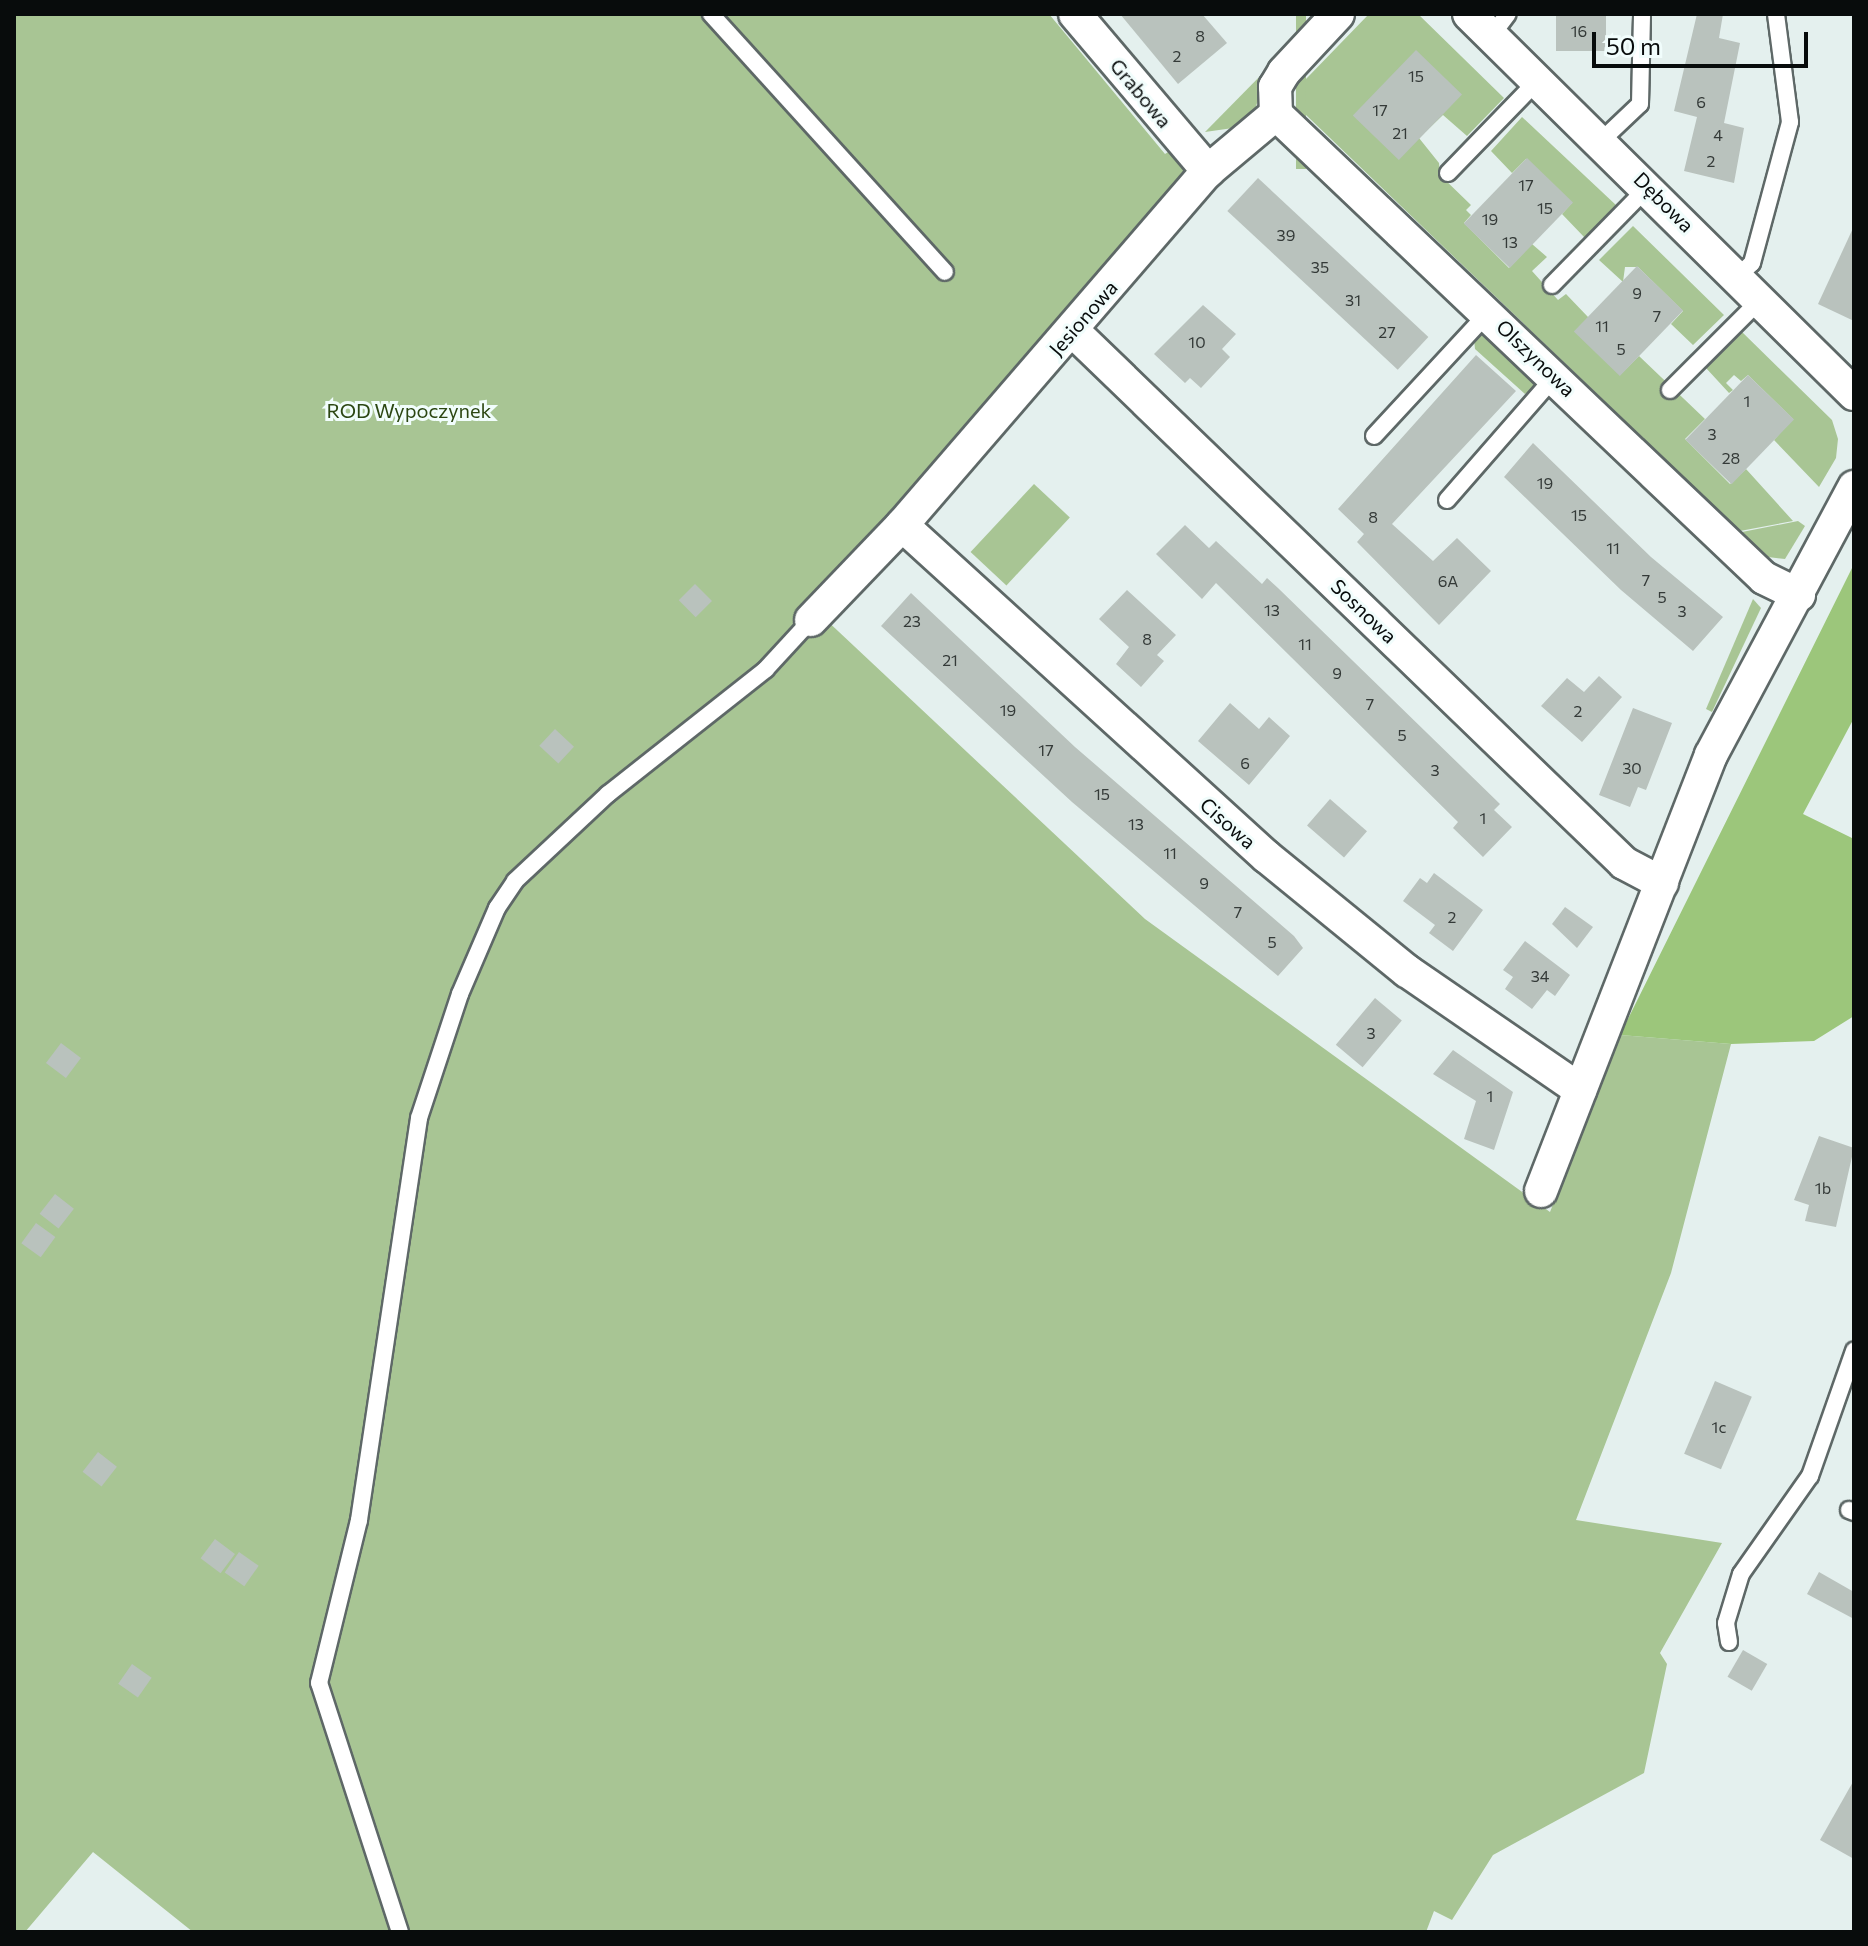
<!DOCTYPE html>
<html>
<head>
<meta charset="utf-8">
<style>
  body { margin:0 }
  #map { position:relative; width:1868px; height:1946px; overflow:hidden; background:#e4f0ee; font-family:Commissioner,sans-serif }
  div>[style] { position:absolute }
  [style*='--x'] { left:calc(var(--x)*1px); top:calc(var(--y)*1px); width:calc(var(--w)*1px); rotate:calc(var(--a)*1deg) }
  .green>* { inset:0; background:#a8c594; transform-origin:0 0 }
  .forest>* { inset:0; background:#9cc67b }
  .building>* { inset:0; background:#b9c2bd; transform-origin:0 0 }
  .roads { filter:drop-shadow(2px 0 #5e6867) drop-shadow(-2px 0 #5e6867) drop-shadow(0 2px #5e6867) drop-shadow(0 -2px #5e6867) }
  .lane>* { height:16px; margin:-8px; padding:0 8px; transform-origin:8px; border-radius:8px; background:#fff }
  .street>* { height:32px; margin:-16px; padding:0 16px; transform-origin:16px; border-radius:16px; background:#fff }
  span { translate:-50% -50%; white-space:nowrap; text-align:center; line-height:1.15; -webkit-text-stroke:6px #f1fdfc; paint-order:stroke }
  .number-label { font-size:16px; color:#343a38 }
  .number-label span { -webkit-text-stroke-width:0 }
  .street-label { font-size:20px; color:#080c0c }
  .park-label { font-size:20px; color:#2c4713 }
  .frame { position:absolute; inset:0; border:16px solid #080c0c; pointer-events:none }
  .scale { position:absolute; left:1592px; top:32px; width:216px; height:36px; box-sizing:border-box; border:4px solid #080c0c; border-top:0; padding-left:10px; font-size:24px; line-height:28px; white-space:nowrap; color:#080c0c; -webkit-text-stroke:6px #f1fdfc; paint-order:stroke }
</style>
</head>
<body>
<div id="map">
  <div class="green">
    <div style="clip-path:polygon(14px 14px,1049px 14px,1165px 154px,1173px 149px,1183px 162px,1184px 180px,958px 446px,806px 601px,1145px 919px,1550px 1212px,1620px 1035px,1731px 1044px,1671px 1273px,1576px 1520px,1722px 1543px,1660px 1653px,1667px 1664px,1644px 1773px,1493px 1855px,1452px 1920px,1434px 1911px,1426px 1932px,193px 1932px,93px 1852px,25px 1932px,14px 1932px)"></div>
    <div style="left:1296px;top:14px;width:10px;height:155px"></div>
    <div style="clip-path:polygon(1369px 14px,1418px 14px,1504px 98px,1467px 136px,1443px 115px,1419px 138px,1439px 163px,1440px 175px,1471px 205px,1466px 210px,1471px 215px,1464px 223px,1509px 268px,1532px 244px,1547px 257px,1532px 271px,1558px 300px,1566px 294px,1588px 317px,1620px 375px,1639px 356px,1705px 419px,1685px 439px,1730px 484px,1746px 469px,1793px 521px,1740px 531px,1305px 114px,1306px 79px)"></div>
    <div style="clip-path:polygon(1268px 68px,1253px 116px,1233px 128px,1205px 132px)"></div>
    <div style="clip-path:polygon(1522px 117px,1617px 206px,1585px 238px,1562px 214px,1572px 203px,1526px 159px,1512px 173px,1491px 151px)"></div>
    <div style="clip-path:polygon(1633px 226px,1724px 315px,1693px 345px,1671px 324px,1683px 311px,1638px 267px,1625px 267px,1623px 282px,1599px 260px)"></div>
    <div style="clip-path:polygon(1740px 330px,1832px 420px,1838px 439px,1836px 458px,1819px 487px,1774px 440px,1793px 419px,1748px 375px,1741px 381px,1734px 375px,1726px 383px,1733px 390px,1729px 393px,1706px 368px)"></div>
    <div style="clip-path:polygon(1487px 332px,1534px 377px,1533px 389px,1525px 394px,1475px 349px,1474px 339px)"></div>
    <div style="left:1034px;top:484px;width:49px;height:93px;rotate:43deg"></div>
    <div style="clip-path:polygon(1798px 521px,1805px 526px,1785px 559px,1768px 557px,1742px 532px)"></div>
    <div style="clip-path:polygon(1753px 599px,1761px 608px,1712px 712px,1706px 709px)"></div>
  </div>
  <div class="forest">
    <div style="clip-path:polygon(1854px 564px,1854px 718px,1803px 814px,1854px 839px,1854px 1016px,1814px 1041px,1731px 1044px,1620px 1035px)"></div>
  </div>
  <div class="building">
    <div style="clip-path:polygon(1120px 14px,1202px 14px,1227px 43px,1178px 84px)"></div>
    <div style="left:1556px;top:14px;width:50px;height:37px"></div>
    <div style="clip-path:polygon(1697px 14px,1723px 14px,1719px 38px,1740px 43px,1724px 123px,1744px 128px,1734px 183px,1684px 171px,1697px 117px,1674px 111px)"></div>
    <div style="left:1416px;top:50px;width:64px;height:91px;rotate:44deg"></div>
    <div style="left:1527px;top:158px;width:64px;height:91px;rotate:44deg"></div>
    <div style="left:1258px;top:178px;width:233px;height:45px;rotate:43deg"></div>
    <div style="clip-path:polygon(1854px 226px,1854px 321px,1818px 304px)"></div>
    <div style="left:1637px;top:266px;width:64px;height:91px;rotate:44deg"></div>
    <div style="clip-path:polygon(1203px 305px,1236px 334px,1222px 349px,1230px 357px,1201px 388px,1190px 378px,1185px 383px,1154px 354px)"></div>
    <div style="clip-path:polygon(1476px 355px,1516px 391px,1392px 524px,1433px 561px,1457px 538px,1491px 571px,1439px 625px,1357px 542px,1364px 534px,1338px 509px)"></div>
    <div style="left:1748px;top:375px;width:64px;height:90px;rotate:44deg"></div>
    <div style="clip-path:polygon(1533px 443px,1651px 557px,1723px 617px,1693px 651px,1621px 590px,1504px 477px)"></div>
    <div style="clip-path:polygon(1185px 525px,1209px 548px,1216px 541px,1262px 584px,1267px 578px,1278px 588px,1500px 804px,1494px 810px,1512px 827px,1483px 857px,1453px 828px,1458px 822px,1216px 583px,1202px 599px,1156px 554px)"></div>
    <div style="left:695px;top:584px;width:24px;height:23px;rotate:45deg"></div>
    <div style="clip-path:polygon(1127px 590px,1176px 635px,1157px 655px,1164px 661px,1141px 687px,1116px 664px,1129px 647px,1099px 619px)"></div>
    <div style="clip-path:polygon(911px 593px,1075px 747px,1294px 936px,1303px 948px,1278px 976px,1072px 802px,881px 626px)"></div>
    <div style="clip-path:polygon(1599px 676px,1622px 697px,1582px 742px,1541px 706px,1567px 678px,1584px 692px)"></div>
    <div style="clip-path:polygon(1230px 703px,1259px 729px,1269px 717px,1290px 736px,1249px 785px,1198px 741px)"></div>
    <div style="clip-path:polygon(1633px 708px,1672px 723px,1646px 790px,1638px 787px,1630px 807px,1599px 795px)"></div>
    <div style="left:555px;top:729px;width:26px;height:23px;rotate:43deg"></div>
    <div style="left:1330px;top:799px;width:49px;height:35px;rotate:41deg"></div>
    <div style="clip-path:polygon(1434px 873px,1483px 910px,1453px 951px,1429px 933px,1435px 925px,1403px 901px,1420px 878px,1427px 883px)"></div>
    <div style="clip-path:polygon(1565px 907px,1593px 927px,1577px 948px,1552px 924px)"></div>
    <div style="clip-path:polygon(1525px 941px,1570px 975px,1555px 996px,1547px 990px,1532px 1009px,1505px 989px,1513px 977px,1503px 970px)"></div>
    <div style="left:1375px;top:998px;width:35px;height:61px;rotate:40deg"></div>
    <div style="left:61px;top:1043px;width:25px;height:25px;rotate:37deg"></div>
    <div style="clip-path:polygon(1453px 1050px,1513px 1092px,1494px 1150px,1464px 1139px,1476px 1101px,1433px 1074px)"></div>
    <div style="clip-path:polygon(1819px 1136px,1854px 1148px,1836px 1227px,1805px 1221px,1809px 1205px,1794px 1200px)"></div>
    <div style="left:55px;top:1194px;width:24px;height:25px;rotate:38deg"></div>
    <div style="left:36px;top:1223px;width:24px;height:25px;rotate:36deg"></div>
    <div style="left:1715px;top:1381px;width:40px;height:79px;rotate:23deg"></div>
    <div style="left:98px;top:1452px;width:24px;height:25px;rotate:38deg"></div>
    <div style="left:215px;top:1539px;width:25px;height:24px;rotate:37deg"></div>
    <div style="left:239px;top:1552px;width:24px;height:25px;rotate:35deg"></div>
    <div style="clip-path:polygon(1819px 1572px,1854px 1592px,1854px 1619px,1807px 1594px)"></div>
    <div style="left:1743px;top:1650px;width:28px;height:31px;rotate:30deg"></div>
    <div style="left:132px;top:1664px;width:24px;height:24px;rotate:35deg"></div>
    <div style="clip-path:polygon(1854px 1780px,1854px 1859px,1820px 1840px)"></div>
  </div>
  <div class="roads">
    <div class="lane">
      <div style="--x:711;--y:14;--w:348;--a:47.8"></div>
      <div style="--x:1492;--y:35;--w:26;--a:-53"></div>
      <div style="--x:1602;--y:140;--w:52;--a:-43.5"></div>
      <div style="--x:1640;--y:104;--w:90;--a:-88.7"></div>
      <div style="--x:1448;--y:173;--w:129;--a:-45.9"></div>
      <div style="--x:1738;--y:276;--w:19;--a:-43"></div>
      <div style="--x:1752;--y:263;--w:146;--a:-74.9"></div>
      <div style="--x:1790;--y:122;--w:109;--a:-97.4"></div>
      <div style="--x:1552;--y:285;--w:139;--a:-45.6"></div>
      <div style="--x:1670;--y:390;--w:127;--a:-45"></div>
      <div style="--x:1374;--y:436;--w:168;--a:-47.2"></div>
      <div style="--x:1447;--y:500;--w:164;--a:-48.9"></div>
      <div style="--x:1849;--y:1510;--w:5;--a:22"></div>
      <div style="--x:1729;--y:1642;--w:19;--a:-99"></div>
      <div style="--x:1726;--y:1623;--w:51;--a:-73"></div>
      <div style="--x:1741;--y:1574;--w:120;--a:-54.9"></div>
      <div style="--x:1810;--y:1476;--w:133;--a:-70.6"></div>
      <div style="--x:400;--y:1932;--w:262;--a:-108"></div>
      <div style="--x:319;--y:1683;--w:168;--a:-76.2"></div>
      <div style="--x:359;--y:1520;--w:406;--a:-81.5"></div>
      <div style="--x:419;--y:1118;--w:131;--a:-71.7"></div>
      <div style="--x:460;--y:994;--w:94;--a:-66.7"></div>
      <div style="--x:497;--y:908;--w:32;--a:-56"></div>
      <div style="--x:515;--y:881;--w:127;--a:-43.1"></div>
      <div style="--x:608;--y:794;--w:201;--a:-38.3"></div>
      <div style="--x:766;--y:669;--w:67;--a:-47.4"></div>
    </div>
    <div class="street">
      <div style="--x:1075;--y:14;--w:206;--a:49.7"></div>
      <div style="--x:1469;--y:14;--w:541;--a:44.63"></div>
      <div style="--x:1276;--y:114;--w:673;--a:43.56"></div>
      <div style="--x:1764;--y:578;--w:39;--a:26"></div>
      <div style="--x:1276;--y:114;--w:27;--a:-92"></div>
      <div style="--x:1275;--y:87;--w:17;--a:-59"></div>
      <div style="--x:1284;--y:72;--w:79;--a:-47"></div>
      <div style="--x:1073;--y:331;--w:766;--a:43.99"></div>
      <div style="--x:1624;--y:863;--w:43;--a:27.8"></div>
      <div style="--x:902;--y:525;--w:493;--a:42.3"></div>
      <div style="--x:1267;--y:857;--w:181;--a:39.2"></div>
      <div style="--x:1407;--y:971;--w:210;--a:34.5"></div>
      <div style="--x:811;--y:620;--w:132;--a:-46.2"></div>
      <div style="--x:902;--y:525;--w:468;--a:-49.2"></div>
      <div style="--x:1208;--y:171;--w:89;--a:-40"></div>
      <div style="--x:1541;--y:1191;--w:468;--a:-68.7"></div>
      <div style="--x:1711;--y:755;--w:304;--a:-61.9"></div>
    </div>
  </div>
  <div class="number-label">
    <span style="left:1579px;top:31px">16</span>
    <span style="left:1200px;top:36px">8</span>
    <span style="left:1177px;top:56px">2</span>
    <span style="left:1416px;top:76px">15</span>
    <span style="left:1701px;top:102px">6</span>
    <span style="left:1380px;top:110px">17</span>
    <span style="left:1400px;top:133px">21</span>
    <span style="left:1718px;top:135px">4</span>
    <span style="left:1711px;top:161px">2</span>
    <span style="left:1526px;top:185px">17</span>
    <span style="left:1545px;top:208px">15</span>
    <span style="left:1490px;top:219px">19</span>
    <span style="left:1286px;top:235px">39</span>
    <span style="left:1510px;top:242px">13</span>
    <span style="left:1320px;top:267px">35</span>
    <span style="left:1637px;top:293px">9</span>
    <span style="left:1353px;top:300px">31</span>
    <span style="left:1657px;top:316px">7</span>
    <span style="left:1602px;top:326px">11</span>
    <span style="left:1387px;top:332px">27</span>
    <span style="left:1197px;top:342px">10</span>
    <span style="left:1621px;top:349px">5</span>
    <span style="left:1747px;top:401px">1</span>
    <span style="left:1712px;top:434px">3</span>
    <span style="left:1731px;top:458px">28</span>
    <span style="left:1545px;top:483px">19</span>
    <span style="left:1579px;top:515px">15</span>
    <span style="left:1373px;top:517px">8</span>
    <span style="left:1613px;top:548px">11</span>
    <span style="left:1646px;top:580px">7</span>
    <span style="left:1448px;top:581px">6A</span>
    <span style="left:1662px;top:597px">5</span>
    <span style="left:1272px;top:610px">13</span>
    <span style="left:1682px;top:611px">3</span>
    <span style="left:912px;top:621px">23</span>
    <span style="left:1147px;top:639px">8</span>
    <span style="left:1305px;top:644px">11</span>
    <span style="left:950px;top:660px">21</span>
    <span style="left:1337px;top:673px">9</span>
    <span style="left:1370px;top:704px">7</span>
    <span style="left:1008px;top:710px">19</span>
    <span style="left:1578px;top:711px">2</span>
    <span style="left:1402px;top:735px">5</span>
    <span style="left:1046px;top:750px">17</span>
    <span style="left:1245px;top:763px">6</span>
    <span style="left:1632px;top:768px">30</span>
    <span style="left:1435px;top:770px">3</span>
    <span style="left:1102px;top:794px">15</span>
    <span style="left:1483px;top:818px">1</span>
    <span style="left:1136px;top:824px">13</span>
    <span style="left:1170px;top:853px">11</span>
    <span style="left:1204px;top:883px">9</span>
    <span style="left:1238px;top:912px">7</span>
    <span style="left:1452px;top:917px">2</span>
    <span style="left:1272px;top:942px">5</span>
    <span style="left:1540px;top:976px">34</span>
    <span style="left:1371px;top:1033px">3</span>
    <span style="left:1490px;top:1096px">1</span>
    <span style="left:1823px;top:1188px">1b</span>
    <span style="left:1719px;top:1427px">1c</span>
  </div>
  <div class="street-label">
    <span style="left:1141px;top:93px;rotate:50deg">Grabowa</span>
    <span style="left:1664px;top:202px;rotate:45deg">Dębowa</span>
    <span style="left:1083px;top:318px;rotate:-49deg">Jesionowa</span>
    <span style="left:1536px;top:358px;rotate:44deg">Olszynowa</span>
    <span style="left:1364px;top:611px;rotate:44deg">Sosnowa</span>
    <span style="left:1228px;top:823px;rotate:41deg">Cisowa</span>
  </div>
  <div class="park-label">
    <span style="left:409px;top:410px">ROD Wypoczynek</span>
  </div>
  <div class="frame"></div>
  <div class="scale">50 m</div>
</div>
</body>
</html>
